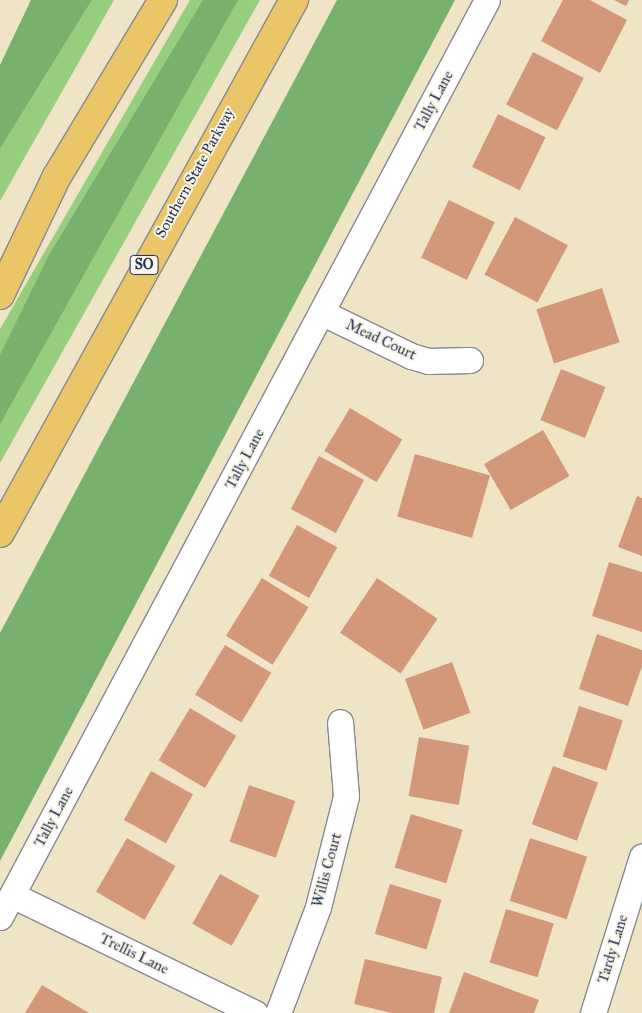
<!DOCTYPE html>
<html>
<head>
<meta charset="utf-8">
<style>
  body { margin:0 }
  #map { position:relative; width:642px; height:1013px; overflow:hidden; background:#efe5c6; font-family:"IM FELL Great Primer",serif }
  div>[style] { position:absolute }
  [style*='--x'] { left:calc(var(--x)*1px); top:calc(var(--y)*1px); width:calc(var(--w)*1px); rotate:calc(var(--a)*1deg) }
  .green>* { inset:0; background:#96cd7f }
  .forest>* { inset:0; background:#78b06e }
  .building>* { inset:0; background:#d39779; transform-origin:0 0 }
  .roads { filter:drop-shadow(1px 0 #858a92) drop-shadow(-1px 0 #858a92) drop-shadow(0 1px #858a92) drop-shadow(0 -1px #858a92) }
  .minor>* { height:25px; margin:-12.5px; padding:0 12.5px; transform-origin:12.5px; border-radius:12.5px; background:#fff }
  .motorway>* { height:28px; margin:-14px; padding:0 14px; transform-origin:14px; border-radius:14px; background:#eac669 }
  span { translate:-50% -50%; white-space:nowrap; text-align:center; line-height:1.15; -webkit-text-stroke:4px #fcf5e5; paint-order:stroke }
  .shield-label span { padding:1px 4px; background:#fcf5e5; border:1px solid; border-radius:4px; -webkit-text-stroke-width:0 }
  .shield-label { font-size:14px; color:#1b2f5e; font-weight:700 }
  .street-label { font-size:15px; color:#1b2f5e }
</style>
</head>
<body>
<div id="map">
  <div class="green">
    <div style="clip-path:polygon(92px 0,114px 0,0 201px,0 149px)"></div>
    <div style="clip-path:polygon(190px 0,260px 0,0 463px,0 329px)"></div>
  </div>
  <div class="forest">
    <div style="clip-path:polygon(31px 0,92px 0,0 149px,0 65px)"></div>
    <div style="clip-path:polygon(203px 0,238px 0,0 424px,0 355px,49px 255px)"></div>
    <div style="clip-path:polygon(337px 0,455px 0,0 861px,0 633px)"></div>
  </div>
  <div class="building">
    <div style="clip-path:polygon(563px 0,590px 0,627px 20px,600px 73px,541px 41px)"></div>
    <div style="clip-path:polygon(614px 0,629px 0,626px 6px)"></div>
    <div style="left:533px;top:52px;width:57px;height:59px;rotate:27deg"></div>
    <div style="left:498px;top:114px;width:53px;height:59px;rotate:26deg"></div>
    <div style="left:449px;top:200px;width:51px;height:64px;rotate:26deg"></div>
    <div style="left:515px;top:217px;width:60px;height:65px;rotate:28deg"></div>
    <div style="left:602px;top:288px;width:57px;height:69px;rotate:72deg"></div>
    <div style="left:561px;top:369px;width:48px;height:55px;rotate:22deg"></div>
    <div style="left:350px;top:408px;width:61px;height:50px;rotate:31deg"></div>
    <div style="left:543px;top:430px;width:53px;height:68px;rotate:60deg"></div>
    <div style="left:415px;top:454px;width:78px;height:65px;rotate:16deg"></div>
    <div style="left:319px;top:456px;width:51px;height:60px;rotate:28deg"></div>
    <div style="clip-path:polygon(637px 496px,642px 498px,642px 556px,618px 547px)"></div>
    <div style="left:297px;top:525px;width:46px;height:58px;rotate:29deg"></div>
    <div style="clip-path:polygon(609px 562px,642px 572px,642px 632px,592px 616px)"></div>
    <div style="left:262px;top:578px;width:55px;height:68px;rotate:32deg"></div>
    <div style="left:377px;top:578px;width:73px;height:66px;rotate:34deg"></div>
    <div style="clip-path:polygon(597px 634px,642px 650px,642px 666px,628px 706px,579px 689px)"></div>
    <div style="left:225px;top:645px;width:54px;height:58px;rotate:31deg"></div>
    <div style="left:452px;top:662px;width:54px;height:50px;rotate:70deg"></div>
    <div style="left:579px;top:706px;width:46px;height:53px;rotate:18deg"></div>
    <div style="left:190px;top:708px;width:54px;height:61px;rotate:31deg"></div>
    <div style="left:419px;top:737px;width:51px;height:60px;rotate:10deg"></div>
    <div style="left:553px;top:766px;width:48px;height:62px;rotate:20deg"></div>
    <div style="left:151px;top:771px;width:48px;height:56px;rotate:29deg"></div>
    <div style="left:249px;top:785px;width:49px;height:60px;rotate:19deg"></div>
    <div style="left:411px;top:814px;width:54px;height:56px;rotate:17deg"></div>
    <div style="left:127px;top:838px;width:56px;height:62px;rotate:30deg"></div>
    <div style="left:530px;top:838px;width:60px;height:66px;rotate:18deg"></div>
    <div style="left:220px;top:874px;width:45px;height:57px;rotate:29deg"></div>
    <div style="left:390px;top:884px;width:54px;height:52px;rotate:17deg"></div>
    <div style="left:506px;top:909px;width:50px;height:56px;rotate:17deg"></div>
    <div style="clip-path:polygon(365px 959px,442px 977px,434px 1013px,392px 1013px,354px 1004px)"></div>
    <div style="clip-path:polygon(464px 972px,539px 1000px,534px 1013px,449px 1013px)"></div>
    <div style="clip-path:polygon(42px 985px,89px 1013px,25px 1013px)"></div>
  </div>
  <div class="roads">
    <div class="minor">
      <div style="--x:323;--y:313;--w:98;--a:26"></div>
      <div style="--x:411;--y:356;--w:18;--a:16"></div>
      <div style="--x:428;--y:361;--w:42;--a:-1.4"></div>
      <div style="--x:12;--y:895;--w:270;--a:25.9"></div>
      <div style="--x:0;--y:917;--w:1038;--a:-62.03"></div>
      <div style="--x:278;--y:1013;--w:113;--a:-69.3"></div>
      <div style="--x:318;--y:907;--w:114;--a:-75.8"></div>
      <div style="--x:346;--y:796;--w:74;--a:-94.6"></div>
      <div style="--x:593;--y:1013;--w:164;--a:-72.6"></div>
    </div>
    <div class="motorway">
      <div style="--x:0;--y:295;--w:130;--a:-64.4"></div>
      <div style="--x:56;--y:178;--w:208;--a:-59"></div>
      <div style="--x:0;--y:533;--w:609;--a:-61.12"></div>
    </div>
  </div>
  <div class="shield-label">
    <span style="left:144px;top:265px">SO</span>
  </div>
  <div class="street-label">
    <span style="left:434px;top:101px;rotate:-62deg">Tally Lane</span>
    <span style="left:195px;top:173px;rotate:-61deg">Southern State Parkway</span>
    <span style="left:381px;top:340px;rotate:25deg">Mead Court</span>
    <span style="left:245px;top:459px;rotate:-62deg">Tally Lane</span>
    <span style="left:54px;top:817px;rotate:-62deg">Tally Lane</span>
    <span style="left:327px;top:870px;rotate:-75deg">Willis Court</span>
    <span style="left:613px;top:949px;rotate:-73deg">Tardy Lane</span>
    <span style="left:134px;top:954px;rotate:26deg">Trellis Lane</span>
  </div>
</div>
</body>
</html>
